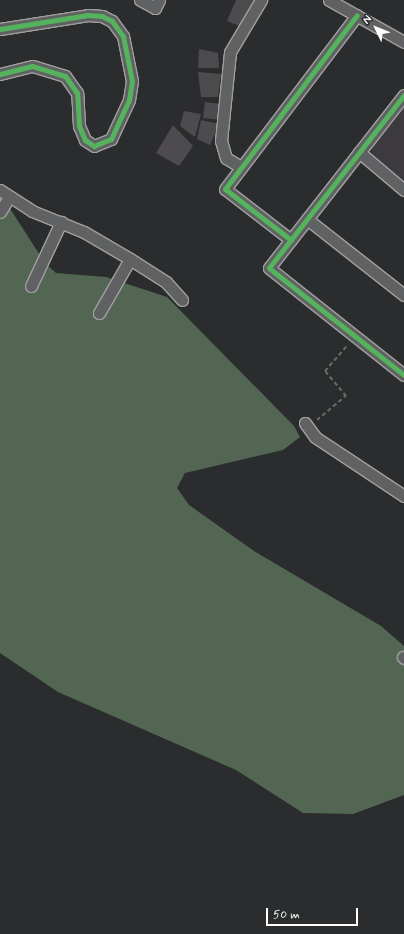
<!DOCTYPE html>
<html>
<head>
<meta charset="utf-8">
<style>
  body { margin:0 }
  #map { position:relative; width:404px; height:934px; overflow:hidden; background:#2b2c2d; font-family:Mynerve,sans-serif }
  div>[style] { position:absolute }
  [style*='--x'] { left:calc(var(--x)*1px); top:calc(var(--y)*1px); width:calc(var(--w)*1px); rotate:calc(var(--a)*1deg) }
  .built>* { inset:0; background:#3c3a3e }
  .green>* { inset:0; background:#536654 }
  .building>* { inset:0; background:#4e4b4e; transform-origin:0 0 }
  .path>* { height:2px; margin-top:-1px; transform-origin:0; background:repeating-linear-gradient(90deg,#686969 0 4px,transparent 0 7px) }
  .roads { filter:drop-shadow(1px 0 #a0a0a0) drop-shadow(-1px 0 #a0a0a0) drop-shadow(0 1px #a0a0a0) drop-shadow(0 -1px #a0a0a0) }
  .minor>* { height:11px; margin:-5.5px; padding:0 5.5px; transform-origin:5.5px; border-radius:5.5px; background:#606162 }
  .cycleway>* { height:5px; margin:-2.5px; padding:0 2.5px; transform-origin:2.5px; border-radius:2.5px; background:#56b35d }
  span { translate:-50% -50%; white-space:nowrap; text-align:center; line-height:1.15; -webkit-text-stroke:4px #2a2d2e; paint-order:stroke }
  .north { position:absolute; left:356px; top:8px; width:40px; height:40px; -webkit-text-stroke:3px #2a2d2e; paint-order:stroke; rotate:313deg; font-size:11px; font-weight:700; line-height:16px; text-align:center; color:#fff }
  .north::after { content:''; display:block; margin:auto; width:14px; height:18px; background:#fff; clip-path:polygon(50% 0,100% 100%,50% 72%,0 100%) }
  .scale { position:absolute; left:266px; top:908px; width:92px; height:18px; box-sizing:border-box; border:2px solid #fff; border-top:0; padding-left:5px; font-size:12px; line-height:14px; white-space:nowrap; color:#fff; -webkit-text-stroke:3px #2a2d2e; paint-order:stroke }
</style>
</head>
<body>
<div id="map">
  <div class="built">
    <div style="clip-path:polygon(404px 104px,404px 183px,371px 155px,373px 143px)"></div>
  </div>
  <div class="green">
    <div style="clip-path:polygon(0 193px,45px 263px,56px 273px,106px 277px,167px 297px,294px 426px,300px 437px,283px 450px,185px 473px,177px 488px,189px 505px,254px 551px,381px 626px,404px 646px,404px 795px,353px 814px,303px 813px,236px 770px,58px 692px,0 653px)"></div>
  </div>
  <div class="building">
    <div style="clip-path:polygon(236px 0,259px 0,242px 27px,227px 21px)"></div>
    <div style="clip-path:polygon(199px 49px,218px 53px,219px 68px,198px 68px)"></div>
    <div style="clip-path:polygon(198px 72px,221px 74px,218px 97px,201px 97px)"></div>
    <div style="left:205px;top:102px;width:16px;height:16px;rotate:7deg"></div>
    <div style="clip-path:polygon(184px 111px,201px 114px,195px 137px,180px 126px)"></div>
    <div style="clip-path:polygon(201px 120px,219px 124px,210px 145px,197px 139px)"></div>
    <div style="clip-path:polygon(173px 125px,193px 146px,179px 166px,156px 153px)"></div>
  </div>
  <div class="path">
    <div style="--x:317;--y:420;--w:38;--a:-40"></div>
    <div style="--x:346;--y:396;--w:33;--a:-130"></div>
    <div style="--x:325;--y:371;--w:35;--a:-49"></div>
  </div>
  <div class="roads">
    <div class="minor">
      <div style="--x:140;--y:0;--w:17;--a:28"></div>
      <div style="--x:155;--y:8;--w:9;--a:-63"></div>
      <div style="--x:329;--y:0;--w:86;--a:29.2"></div>
      <div style="--x:0;--y:29;--w:89;--a:-9"></div>
      <div style="--x:88;--y:15;--w:14;--a:4"></div>
      <div style="--x:102;--y:16;--w:11;--a:27"></div>
      <div style="--x:112;--y:21;--w:19;--a:54"></div>
      <div style="--x:123;--y:36;--w:46;--a:78.7"></div>
      <div style="--x:132;--y:81;--w:19;--a:99"></div>
      <div style="--x:129;--y:100;--w:43;--a:114.8"></div>
      <div style="--x:111;--y:139;--w:18;--a:158"></div>
      <div style="--x:94;--y:146;--w:11;--a:-146"></div>
      <div style="--x:85;--y:140;--w:15;--a:-113"></div>
      <div style="--x:79;--y:126;--w:33;--a:-93"></div>
      <div style="--x:77;--y:93;--w:21;--a:-125"></div>
      <div style="--x:65;--y:76;--w:34;--a:-163"></div>
      <div style="--x:32;--y:66;--w:33;--a:166"></div>
      <div style="--x:404;--y:95;--w:219;--a:128"></div>
      <div style="--x:269;--y:268;--w:172;--a:38.4"></div>
      <div style="--x:359;--y:152;--w:59;--a:40.2"></div>
      <div style="--x:241;--y:167;--w:17;--a:-149"></div>
      <div style="--x:226;--y:158;--w:18;--a:-106"></div>
      <div style="--x:221;--y:141;--w:89;--a:-84.2"></div>
      <div style="--x:230;--y:52;--w:61;--a:-59.2"></div>
      <div style="--x:0;--y:190;--w:38;--a:33"></div>
      <div style="--x:32;--y:211;--w:56;--a:22"></div>
      <div style="--x:84;--y:232;--w:53;--a:30.4"></div>
      <div style="--x:0;--y:212;--w:17;--a:-59"></div>
      <div style="--x:307;--y:219;--w:123;--a:38.1"></div>
      <div style="--x:291;--y:240;--w:83;--a:-142.3"></div>
      <div style="--x:225;--y:189;--w:218;--a:-52.8"></div>
      <div style="--x:31;--y:286;--w:71;--a:-64.9"></div>
      <div style="--x:99;--y:313;--w:62;--a:-60.1"></div>
      <div style="--x:130;--y:259;--w:43;--a:32.6"></div>
      <div style="--x:166;--y:282;--w:24;--a:48"></div>
      <div style="--x:305;--y:423;--w:17;--a:54"></div>
      <div style="--x:315;--y:437;--w:107;--a:33.5"></div>
      <div style="--x:403;--y:657;--w:1;--a:45"></div>
    </div>
  </div>
  <div class="cycleway">
    <div style="--x:0;--y:29;--w:89;--a:-9"></div>
    <div style="--x:88;--y:15;--w:14;--a:4"></div>
    <div style="--x:102;--y:16;--w:11;--a:27"></div>
    <div style="--x:112;--y:21;--w:19;--a:54"></div>
    <div style="--x:123;--y:36;--w:46;--a:78.7"></div>
    <div style="--x:132;--y:81;--w:19;--a:99"></div>
    <div style="--x:129;--y:100;--w:43;--a:114.8"></div>
    <div style="--x:111;--y:139;--w:18;--a:158"></div>
    <div style="--x:94;--y:146;--w:11;--a:-146"></div>
    <div style="--x:85;--y:140;--w:15;--a:-113"></div>
    <div style="--x:79;--y:126;--w:33;--a:-93"></div>
    <div style="--x:77;--y:93;--w:21;--a:-125"></div>
    <div style="--x:65;--y:76;--w:34;--a:-163"></div>
    <div style="--x:32;--y:66;--w:33;--a:166"></div>
    <div style="--x:404;--y:95;--w:219;--a:128"></div>
    <div style="--x:269;--y:268;--w:172;--a:38.4"></div>
    <div style="--x:291;--y:240;--w:83;--a:-142.3"></div>
    <div style="--x:225;--y:189;--w:218;--a:-52.8"></div>
  </div>
  <div class="north">N</div>
  <div class="scale">50 m</div>
</div>
</body>
</html>
